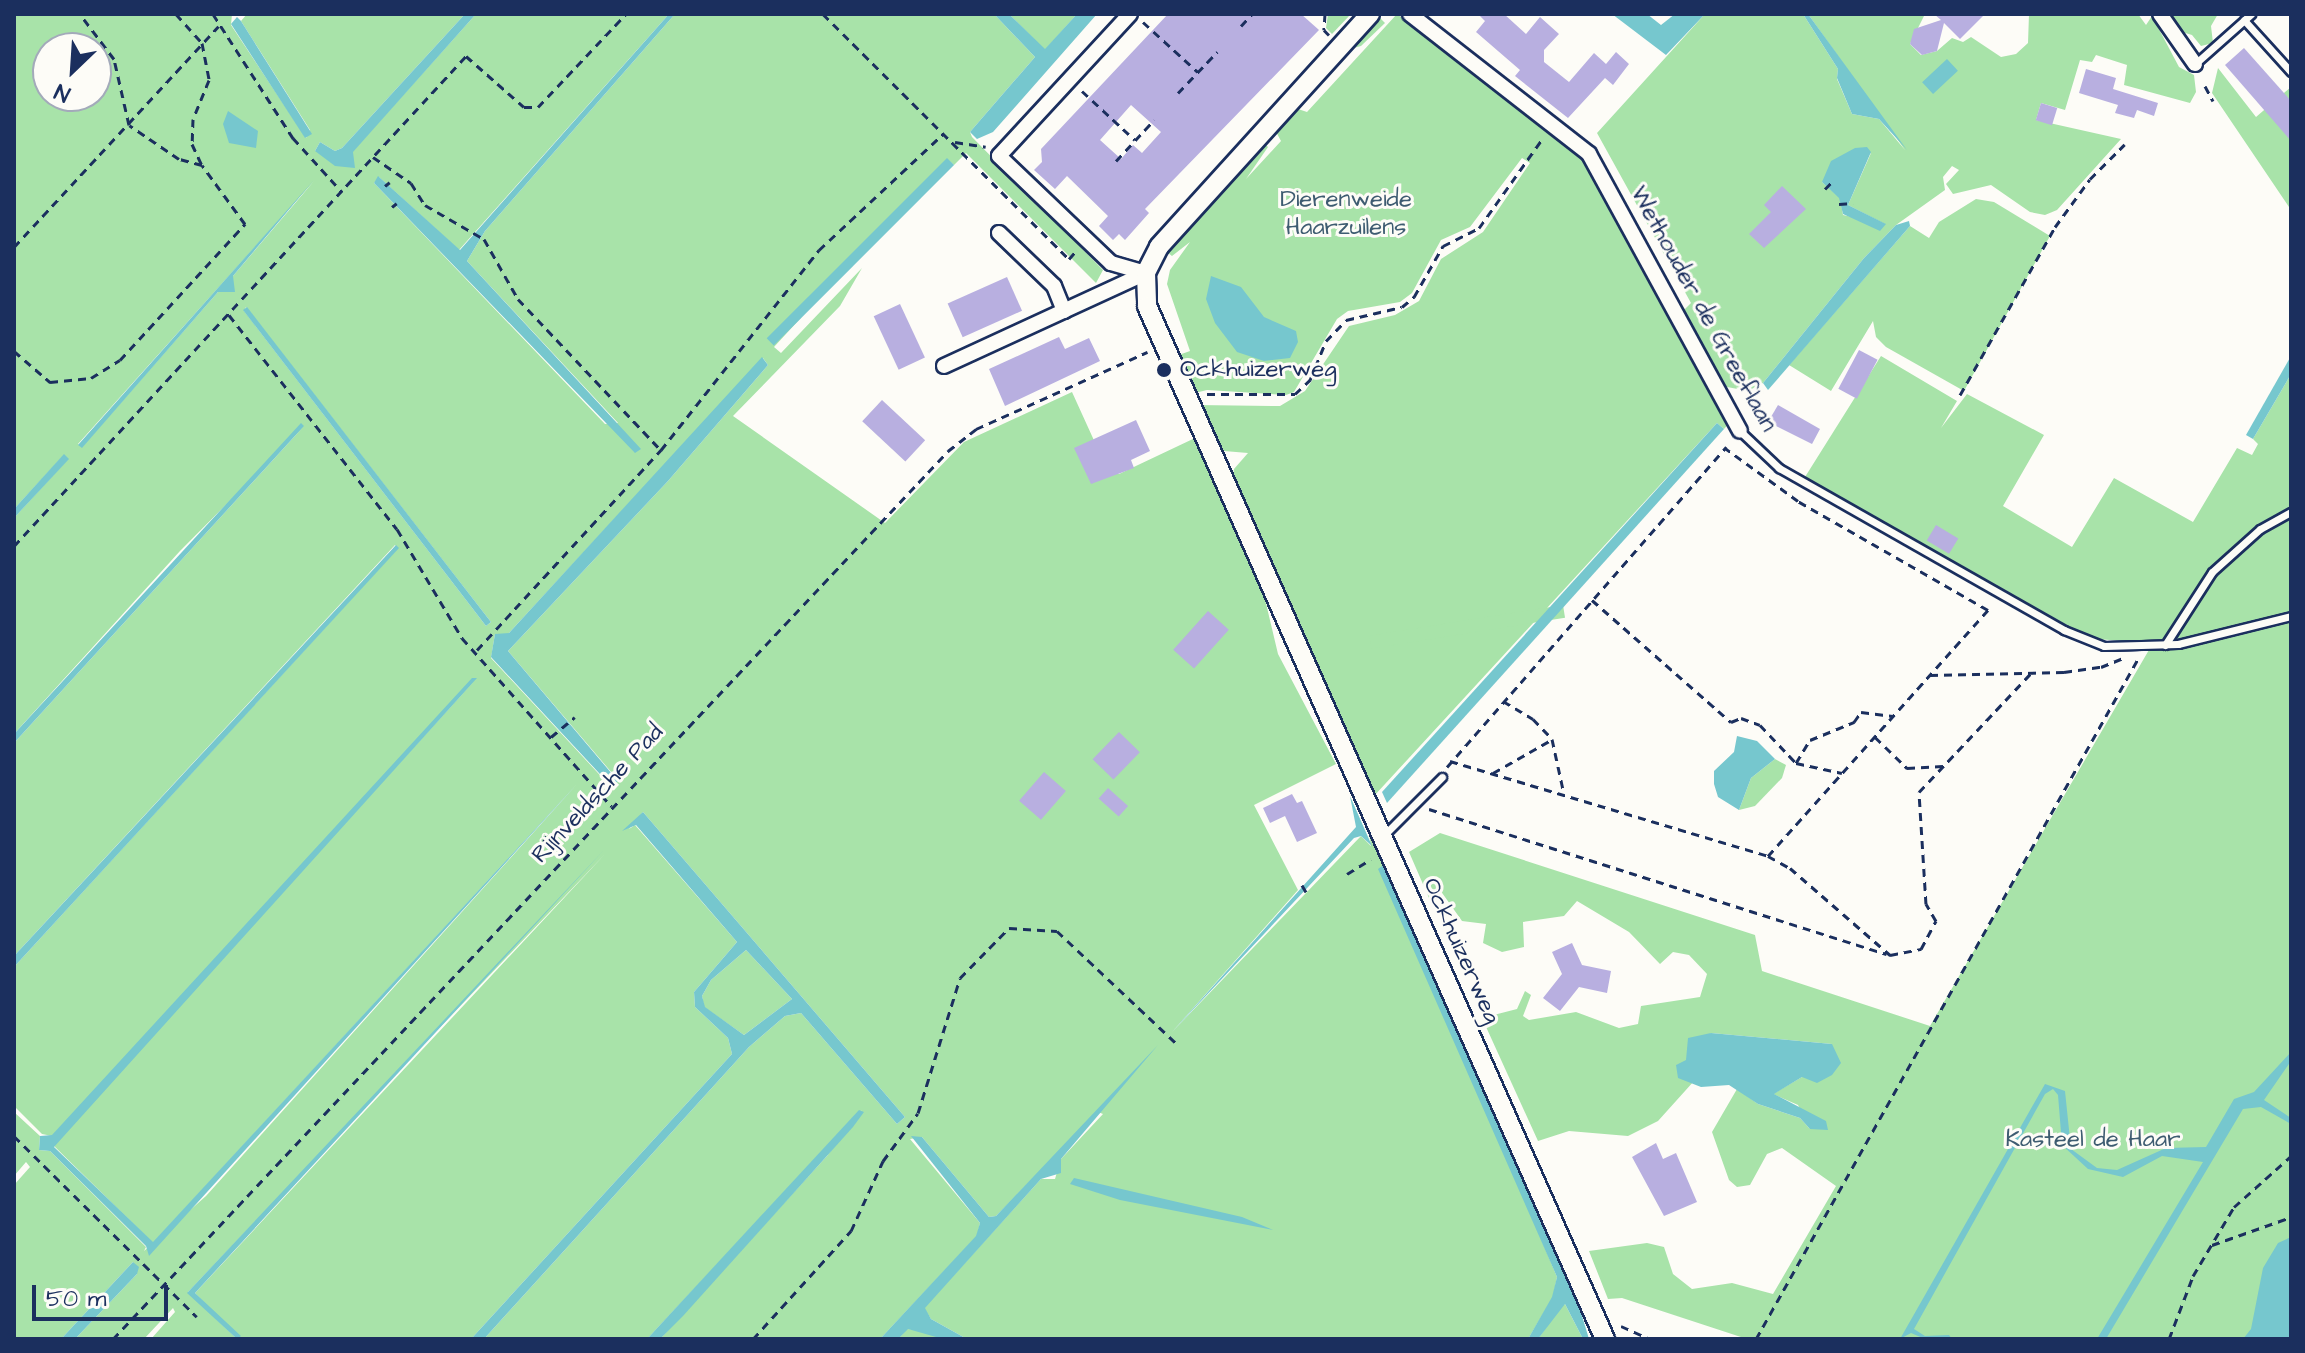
<!DOCTYPE html>
<html>
<head>
<meta charset="utf-8">
<style>
  body { margin:0 }
  #map { position:relative; width:2305px; height:1353px; overflow:hidden; background:#fdfcf7; font-family:"Architects Daughter",sans-serif }
  div>[style] { position:absolute }
  [style*='--x'] { left:calc(var(--x)*1px); top:calc(var(--y)*1px); width:calc(var(--w)*1px); rotate:calc(var(--a)*1deg) }
  .green>* { inset:0; background:#a8e3a9; transform-origin:0 0 }
  .water>* { inset:0; background:#76c7ce; transform-origin:0 0 }
  .building>* { inset:0; background:#b8afe0; transform-origin:0 0 }
  .path>* { height:3px; margin-top:-1.5px; transform-origin:0; background:repeating-linear-gradient(90deg,#1b2f5e 0 8px,transparent 0 14px) }
  .roads { filter:drop-shadow(2px 0 #1b2f5e) drop-shadow(-2px 0 #1b2f5e) drop-shadow(0 2px #1b2f5e) drop-shadow(0 -2px #1b2f5e) }
  .service>* { height:7px; margin:-3.5px; padding:0 3.5px; transform-origin:3.5px; border-radius:3.5px; background:#fdfcf7 }
  .minor>* { height:14px; margin:-7px; padding:0 7px; transform-origin:7px; border-radius:7px; background:#fdfcf7 }
  .tertiary>* { height:18px; margin:-9px; padding:0 9px; transform-origin:9px; border-radius:9px; background:#fdfcf7 }
  .dots>* { width:22px; height:22px; translate:-50% -50%; box-sizing:border-box; border:4px solid #fdfcf7; border-radius:50% }
  span { translate:-50% -50%; white-space:nowrap; text-align:center; line-height:1.15; -webkit-text-stroke:6px #fdfcf7; paint-order:stroke }
  .park-label { font-size:24px; color:#3e5c71 }
  .street-label { font-size:24px; color:#1b2f5e }
  .poi-label { font-size:24px; color:#1b2f5e }
  .left { translate:0 -50%; text-align:left }
  .frame { position:absolute; inset:0; border:16px solid #1b2f5e; pointer-events:none }
  .north { position:absolute; left:32px; top:32px; width:80px; height:80px; box-sizing:border-box; background:#fdfcf7; border:2px solid #a3aaba; border-radius:50%; rotate:205deg; font-size:22px; font-weight:700; line-height:32px; text-align:center; color:#1b2f5e }
  .north::after { content:''; display:block; margin:auto; width:28px; height:36px; background:#1b2f5e; clip-path:polygon(50% 0,100% 100%,50% 72%,0 100%) }
  .scale { position:absolute; left:32px; top:1285px; width:136px; height:36px; box-sizing:border-box; border:4px solid #1b2f5e; border-top:0; padding-left:10px; font-size:24px; line-height:28px; white-space:nowrap; color:#1b2f5e; -webkit-text-stroke:6px #fdfcf7; paint-order:stroke }
</style>
</head>
<body>
<div id="map">
  <div class="green">
    <div style="clip-path:polygon(evenodd,14px 14px,232px 14px,231px 25px,306px 138px,310px 130px,241px 21px,247px 14px,465px 14px,342px 148px,335px 151px,320px 142px,315px 151px,352px 152px,476px 14px,669px 14px,459px 250px,379px 177px,374px 183px,605px 424px,618px 423px,467px 261px,485px 231px,675px 14px,994px 14px,1035px 57px,970px 132px,972px 137px,1103px 270px,1096px 283px,966px 153px,954px 165px,947px 159px,774px 347px,781px 353px,862px 268px,840px 306px,733px 416px,885px 523px,964px 442px,1072px 392px,1107px 469px,1119px 474px,1195px 438px,1264px 595px,1278px 654px,1336px 764px,1254px 805px,1298px 890px,1172px 1032px,1361px 836px,1371px 846px,1368px 827px,1557px 1277px,1553px 1297px,1528px 1339px,967px 1339px,931px 1319px,924px 1308px,1041px 1179px,1055px 1179px,1061px 1159px,1103px 1114px,1098px 1112px,996px 1216px,989px 1217px,922px 1137px,910px 1139px,980px 1223px,977px 1236px,880px 1339px,660px 1339px,827px 1156px,862px 1110px,647px 1339px,484px 1339px,749px 1047px,785px 1016px,801px 1013px,897px 1124px,905px 1117px,643px 812px,629px 829px,635px 825px,737px 942px,694px 992px,695px 1007px,728px 1038px,732px 1054px,471px 1339px,239px 1339px,195px 1293px,606px 853px,188px 1292px,237px 1339px,151px 1339px,175px 1312px,173px 1308px,144px 1339px,75px 1339px,137px 1274px,133px 1262px,61px 1339px,14px 1339px,14px 1185px,30px 1167px,26px 1162px,14px 1176px,14px 1112px,40px 1136px,39px 1150px,50px 1151px,146px 1247px,144px 1251px,206px 1196px,577px 784px,153px 1243px,54px 1146px,57px 1139px,477px 678px,52px 1136px,42px 1134px,14px 1106px,14px 967px,398px 548px,395px 545px,14px 956px,14px 743px,304px 426px,180px 551px,14px 734px,14px 518px,68px 459px,64px 455px,14px 509px,14px 14px,48px 48px,96px 48px,96px 96px,48px 96px,48px 48px,14px 14px,314px 181px,233px 276px,228px 291px,218px 292px,82px 447px,78px 444px,314px 181px,14px 14px,246px 307px,491px 622px,486px 626px,244px 311px,246px 307px,14px 14px,763px 358px,768px 365px,668px 481px,508px 651px,618px 780px,611px 787px,491px 658px,495px 634px,508px 634px,763px 358px)"></div>
    <div style="clip-path:polygon(1009px 14px,1077px 14px,1045px 50px)"></div>
    <div style="clip-path:polygon(1328px 14px,1351px 14px,1332px 34px,1326px 28px)"></div>
    <div style="clip-path:polygon(1397px 14px,1583px 157px,1731px 421px,1724px 429px,1717px 423px,1374px 796px,1233px 478px,1234px 469px,1248px 453px,1224px 451px,1197px 405px,1280px 406px,1305px 391px,1349px 326px,1395px 315px,1419px 301px,1441px 259px,1483px 232px,1530px 163px,1522px 158px,1470px 227px,1441px 240px,1412px 293px,1400px 302px,1348px 311px,1337px 319px,1294px 392px,1286px 395px,1207px 390px,1191px 394px,1176px 356px,1190px 351px,1167px 284px,1170px 270px,1190px 242px,1172px 256px,1163px 249px,1263px 142px,1268px 147px,1246px 179px,1281px 141px,1275px 130px,1295px 108px,1307px 112px)"></div>
    <div style="clip-path:polygon(evenodd,1705px 14px,1803px 14px,1838px 69px,1837px 79px,1852px 114px,1879px 119px,1905px 150px,1808px 14px,1925px 14px,1910px 44px,1921px 55px,1937px 51px,1952px 38px,1963px 42px,1971px 37px,2001px 57px,2016px 54px,2028px 43px,2029px 14px,2138px 14px,2146px 25px,2152px 16px,2179px 67px,2194px 75px,2196px 92px,2190px 103px,2124px 85px,2127px 65px,2096px 55px,2092px 62px,2080px 60px,2065px 110px,2041px 103px,2036px 120px,2121px 139px,2057px 210px,2045px 215px,2030px 212px,1991px 185px,1953px 194px,1946px 184px,1959px 170px,1952px 166px,1943px 177px,1945px 190px,1896px 225px,1864px 258px,1763px 383px,1748px 391px,1722px 386px,1683px 311px,1691px 303px,1597px 133px,1705px 14px,1871px 153px,1848px 205px,1885px 224px,1843px 215px,1840px 198px,1822px 182px,1871px 153px)"></div>
    <div style="clip-path:polygon(2170px 14px,2218px 14px,2211px 26px,2213px 43px,2201px 46px,2192px 35px,2182px 32px)"></div>
    <div style="clip-path:polygon(1377px 15px,1385px 23px,1361px 46px,1342px 51px)"></div>
    <div style="clip-path:polygon(2218px 68px,2256px 117px,2291px 87px,2291px 210px,2212px 93px)"></div>
    <div style="clip-path:polygon(1976px 199px,1994px 202px,2050px 236px,1964px 391px,1886px 347px,1876px 337px,1873px 321px,1831px 391px,1789px 365px,1910px 226px,1929px 238px,1939px 222px)"></div>
    <div style="clip-path:polygon(1881px 356px,1957px 401px,1941px 428px,1967px 394px,2044px 435px,2003px 506px,2072px 547px,2114px 478px,2193px 522px,2237px 448px,2252px 455px,2258px 444px,2253px 439px,2291px 374px,2291px 1339px,1747px 1339px,1622px 1298px,1608px 1299px,1589px 1251px,1647px 1243px,1664px 1247px,1673px 1274px,1692px 1289px,1732px 1283px,1773px 1294px,1836px 1186px,1782px 1148px,1767px 1154px,1750px 1185px,1737px 1187px,1729px 1180px,1712px 1132px,1737px 1089px,1758px 1104px,1800px 1118px,1810px 1129px,1798px 1105px,1773px 1094px,1802px 1077px,1832px 1044px,1711px 1033px,1684px 1064px,1677px 1065px,1694px 1081px,1658px 1121px,1628px 1136px,1569px 1131px,1538px 1141px,1482px 1018px,1517px 1009px,1525px 991px,1531px 995px,1523px 1016px,1529px 1020px,1576px 1012px,1619px 1028px,1638px 1024px,1641px 1006px,1700px 997px,1707px 974px,1689px 955px,1673px 952px,1660px 964px,1629px 932px,1577px 901px,1564px 916px,1523px 922px,1524px 947px,1502px 952px,1483px 943px,1486px 924px,1462px 921px,1440px 890px,1429px 898px,1409px 852px,1440px 833px,1755px 935px,1762px 971px,1930px 1026px,2153px 643px,2096px 639px,2076px 631px,1805px 477px)"></div>
    <div style="left:1563px;top:605px;width:13px;height:196px;rotate:81deg"></div>
    <div style="clip-path:polygon(1775px 759px,1786px 765px,1782px 778px,1755px 806px,1739px 810px,1751px 778px)"></div>
    <div style="clip-path:polygon(746px 950px,792px 999px,744px 1035px,704px 1007px,702px 996px,711px 980px)"></div>
    <div style="clip-path:polygon(1565px 1304px,1583px 1339px,1538px 1339px,1561px 1306px)"></div>
    <div style="clip-path:polygon(907px 1329px,924px 1330px,943px 1339px,898px 1339px)"></div>
  </div>
  <div class="water">
    <div style="clip-path:polygon(465px 14px,476px 14px,353px 152px,355px 168px,335px 166px,315px 151px,320px 142px,335px 151px,342px 148px)"></div>
    <div style="clip-path:polygon(669px 14px,675px 14px,485px 231px,467px 261px,641px 449px,635px 453px,374px 183px,378px 176px,460px 250px)"></div>
    <div style="clip-path:polygon(994px 14px,1009px 14px,1045px 49px,1077px 14px,1097px 14px,993px 132px,977px 139px,970px 132px,1035px 57px)"></div>
    <div style="clip-path:polygon(1612px 14px,1647px 14px,1661px 25px,1675px 14px,1705px 14px,1666px 55px)"></div>
    <div style="clip-path:polygon(1803px 14px,1808px 14px,1907px 150px,1879px 119px,1852px 114px,1837px 78px,1838px 69px)"></div>
    <div style="clip-path:polygon(237px 17px,241px 21px,312px 134px,305px 138px,231px 24px)"></div>
    <div style="left:1947px;top:59px;width:16px;height:34px;rotate:47deg"></div>
    <div style="clip-path:polygon(228px 111px,258px 131px,256px 148px,229px 143px,223px 124px)"></div>
    <div style="clip-path:polygon(1867px 147px,1871px 152px,1848px 205px,1886px 224px,1880px 231px,1843px 214px,1839px 198px,1822px 182px,1831px 161px,1855px 148px)"></div>
    <div style="left:947px;top:158px;width:10px;height:255px;rotate:45deg"></div>
    <div style="clip-path:polygon(314px 180px,233px 276px,235px 292px,218px 292px,82px 448px,78px 445px)"></div>
    <div style="clip-path:polygon(1909px 221px,1910px 226px,1768px 390px,1763px 383px,1864px 258px,1896px 225px)"></div>
    <div style="clip-path:polygon(1211px 276px,1241px 287px,1264px 317px,1296px 331px,1298px 342px,1290px 358px,1264px 361px,1237px 352px,1215px 323px,1206px 299px)"></div>
    <div style="clip-path:polygon(247px 307px,491px 622px,486px 626px,243px 310px)"></div>
    <div style="clip-path:polygon(2291px 356px,2291px 374px,2253px 439px,2246px 435px)"></div>
    <div style="clip-path:polygon(762px 357px,768px 365px,668px 481px,508px 651px,618px 781px,612px 787px,491px 657px,495px 634px,509px 633px)"></div>
    <div style="clip-path:polygon(301px 423px,304px 426px,14px 743px,14px 734px,26px 721px)"></div>
    <div style="clip-path:polygon(1717px 423px,1724px 429px,1387px 803px,1382px 792px)"></div>
    <div style="clip-path:polygon(64px 454px,69px 459px,14px 518px,14px 509px)"></div>
    <div style="clip-path:polygon(396px 545px,399px 548px,14px 967px,14px 956px)"></div>
    <div style="clip-path:polygon(472px 678px,477px 678px,54px 1147px,153px 1242px,577px 784px,149px 1256px,146px 1246px,50px 1151px,39px 1150px,40px 1136px,52px 1135px)"></div>
    <div style="clip-path:polygon(1737px 736px,1757px 741px,1775px 759px,1751px 778px,1739px 810px,1718px 797px,1714px 784px,1714px 771px,1734px 752px)"></div>
    <div style="clip-path:polygon(1350px 796px,1372px 846px,1361px 836px,1354px 838px,1172px 1032px,1356px 827px)"></div>
    <div style="clip-path:polygon(evenodd,643px 812px,905px 1117px,897px 1124px,801px 1013px,785px 1016px,749px 1047px,484px 1339px,471px 1339px,732px 1054px,728px 1038px,695px 1007px,694px 992px,737px 942px,636px 825px,622px 831px,643px 812px,746px 950px,792px 999px,744px 1035px,705px 1007px,702px 996px,711px 980px,746px 950px)"></div>
    <div style="clip-path:polygon(604px 850px,195px 1293px,241px 1336px,237px 1339px,187px 1293px)"></div>
    <div style="clip-path:polygon(1385px 864px,1570px 1276px,1589px 1339px,1583px 1339px,1565px 1304px,1538px 1339px,1528px 1339px,1552px 1297px,1557px 1277px,1378px 869px)"></div>
    <div style="clip-path:polygon(1711px 1033px,1832px 1044px,1841px 1063px,1832px 1075px,1817px 1083px,1802px 1077px,1774px 1094px,1826px 1121px,1828px 1130px,1810px 1129px,1800px 1118px,1758px 1104px,1729px 1085px,1701px 1087px,1678px 1078px,1676px 1065px,1686px 1060px,1688px 1038px)"></div>
    <div style="clip-path:polygon(1158px 1045px,1061px 1159px,1061px 1173px,1041px 1179px,925px 1308px,931px 1319px,967px 1339px,943px 1339px,908px 1329px,898px 1339px,880px 1339px,976px 1236px,980px 1223px,911px 1136px,922px 1137px,989px 1217px,996px 1216px)"></div>
    <div style="clip-path:polygon(2291px 1052px,2291px 1061px,2264px 1100px,2291px 1118px,2291px 1124px,2261px 1107px,2243px 1109px,2106px 1339px,2097px 1339px,2203px 1162px,2162px 1156px,2123px 1177px,2088px 1169px,2062px 1145px,2058px 1095px,2053px 1089px,2045px 1094px,1914px 1329px,1925px 1336px,1949px 1335px,1952px 1339px,1925px 1339px,1911px 1333px,1900px 1339px,2045px 1084px,2065px 1091px,2071px 1149px,2097px 1168px,2117px 1170px,2166px 1148px,2206px 1147px,2234px 1099px,2254px 1092px)"></div>
    <div style="clip-path:polygon(859px 1110px,864px 1112px,853px 1127px,683px 1316px,660px 1339px,647px 1339px)"></div>
    <div style="clip-path:polygon(1074px 1178px,1242px 1217px,1273px 1230px,1120px 1200px,1070px 1184px)"></div>
    <div style="clip-path:polygon(2291px 1237px,2291px 1339px,2243px 1339px,2251px 1329px,2263px 1268px,2278px 1243px)"></div>
    <div style="clip-path:polygon(133px 1262px,139px 1267px,137px 1274px,75px 1339px,61px 1339px)"></div>
  </div>
  <div class="building">
    <div style="clip-path:polygon(evenodd,1168px 14px,1301px 14px,1319px 30px,1145px 209px,1149px 213px,1125px 240px,1119px 234px,1113px 240px,1099px 226px,1108px 216px,1067px 176px,1055px 189px,1034px 170px,1042px 162px,1041px 149px,1168px 14px,1131px 105px,1161px 132px,1142px 153px,1133px 145px,1121px 159px,1100px 140px,1131px 105px)"></div>
    <div style="clip-path:polygon(1478px 14px,1504px 14px,1526px 34px,1540px 17px,1559px 34px,1544px 50px,1544px 62px,1569px 82px,1594px 53px,1606px 64px,1616px 52px,1629px 64px,1613px 85px,1605px 78px,1568px 118px,1515px 76px,1520px 70px,1476px 32px,1485px 21px)"></div>
    <div style="clip-path:polygon(1934px 14px,1985px 14px,1960px 39px,1944px 23px,1937px 51px,1922px 55px,1910px 44px,1914px 29px,1941px 20px)"></div>
    <div style="clip-path:polygon(2244px 48px,2291px 101px,2291px 141px,2225px 65px)"></div>
    <div style="clip-path:polygon(2086px 69px,2116px 78px,2113px 89px,2158px 103px,2154px 116px,2137px 110px,2134px 118px,2115px 113px,2118px 105px,2079px 93px)"></div>
    <div style="left:2041px;top:103px;width:17px;height:18px;rotate:17deg"></div>
    <div style="clip-path:polygon(1782px 186px,1806px 209px,1764px 248px,1749px 234px,1771px 212px,1764px 205px)"></div>
    <div style="left:1007px;top:277px;width:37px;height:65px;rotate:66deg"></div>
    <div style="left:900px;top:304px;width:59px;height:29px;rotate:65deg"></div>
    <div style="clip-path:polygon(1059px 337px,1065px 349px,1089px 338px,1100px 361px,1005px 406px,989px 369px)"></div>
    <div style="left:1859px;top:350px;width:21px;height:44px;rotate:28deg"></div>
    <div style="left:882px;top:400px;width:59px;height:29px;rotate:43deg"></div>
    <div style="clip-path:polygon(1778px 405px,1820px 429px,1812px 444px,1768px 422px)"></div>
    <div style="clip-path:polygon(1136px 420px,1150px 451px,1131px 460px,1134px 468px,1091px 484px,1074px 448px)"></div>
    <div style="left:1936px;top:525px;width:26px;height:18px;rotate:31deg"></div>
    <div style="left:1208px;top:611px;width:28px;height:52px;rotate:42deg"></div>
    <div style="left:1119px;top:732px;width:29px;height:38px;rotate:44deg"></div>
    <div style="left:1044px;top:772px;width:29px;height:38px;rotate:41deg"></div>
    <div style="left:1108px;top:788px;width:27px;height:14px;rotate:42deg"></div>
    <div style="clip-path:polygon(1292px 794px,1297px 803px,1302px 801px,1317px 833px,1297px 842px,1285px 816px,1270px 823px,1263px 808px)"></div>
    <div style="clip-path:polygon(1572px 943px,1582px 965px,1611px 971px,1607px 993px,1579px 987px,1560px 1011px,1543px 998px,1562px 974px,1552px 952px)"></div>
    <div style="clip-path:polygon(1656px 1143px,1663px 1159px,1676px 1153px,1697px 1202px,1664px 1216px,1632px 1157px)"></div>
  </div>
  <div class="path">
    <div style="--x:176;--y:14;--w:39;--a:48"></div>
    <div style="--x:202;--y:43;--w:38;--a:79"></div>
    <div style="--x:209;--y:80;--w:42;--a:112.3"></div>
    <div style="--x:193;--y:119;--w:25;--a:92"></div>
    <div style="--x:192;--y:144;--w:23;--a:65"></div>
    <div style="--x:213;--y:14;--w:148;--a:57.2"></div>
    <div style="--x:293;--y:138;--w:73;--a:47.8"></div>
    <div style="--x:823;--y:14;--w:347;--a:44.9"></div>
    <div style="--x:1069;--y:259;--w:11;--a:-49"></div>
    <div style="--x:1325;--y:14;--w:16;--a:94"></div>
    <div style="--x:1324;--y:30;--w:7;--a:45"></div>
    <div style="--x:1143;--y:22;--w:74;--a:42.3"></div>
    <div style="--x:1241;--y:26;--w:16;--a:-47"></div>
    <div style="--x:2205;--y:86;--w:17;--a:62"></div>
    <div style="--x:1082;--y:91;--w:72;--a:42.8"></div>
    <div style="--x:1178;--y:93;--w:57;--a:-46.4"></div>
    <div style="--x:955;--y:142;--w:31;--a:9"></div>
    <div style="--x:373;--y:157;--w:46;--a:34.4"></div>
    <div style="--x:411;--y:183;--w:26;--a:58"></div>
    <div style="--x:425;--y:205;--w:68;--a:30"></div>
    <div style="--x:484;--y:239;--w:69;--a:60.5"></div>
    <div style="--x:518;--y:299;--w:208;--a:46.6"></div>
    <div style="--x:1116;--y:161;--w:56;--a:-47.2"></div>
    <div style="--x:385;--y:186;--w:6;--a:-39"></div>
    <div style="--x:1825;--y:189;--w:13;--a:-45"></div>
    <div style="--x:1839;--y:204;--w:14;--a:-4"></div>
    <div style="--x:392;--y:207;--w:6;--a:-39"></div>
    <div style="--x:14;--y:247;--w:301;--a:-47.2"></div>
    <div style="--x:229;--y:315;--w:272;--a:51.9"></div>
    <div style="--x:397;--y:529;--w:127;--a:59.2"></div>
    <div style="--x:462;--y:638;--w:225;--a:48.4"></div>
    <div style="--x:14;--y:351;--w:48;--a:40.7"></div>
    <div style="--x:50;--y:382;--w:41;--a:-5.6"></div>
    <div style="--x:91;--y:378;--w:34;--a:-32"></div>
    <div style="--x:120;--y:360;--w:185;--a:-47.4"></div>
    <div style="--x:245;--y:224;--w:73;--a:-126.1"></div>
    <div style="--x:202;--y:165;--w:24;--a:-165"></div>
    <div style="--x:179;--y:159;--w:60;--a:-145.8"></div>
    <div style="--x:129;--y:125;--w:68;--a:-102.8"></div>
    <div style="--x:114;--y:59;--w:56;--a:-127.1"></div>
    <div style="--x:1207;--y:394;--w:88;--a:0"></div>
    <div style="--x:1295;--y:394;--w:21;--a:-43"></div>
    <div style="--x:1310;--y:380;--w:42;--a:-67.7"></div>
    <div style="--x:1326;--y:341;--w:29;--a:-46"></div>
    <div style="--x:1346;--y:320;--w:57;--a:-13.1"></div>
    <div style="--x:1402;--y:307;--w:16;--a:-40"></div>
    <div style="--x:1414;--y:297;--w:59;--a:-60.4"></div>
    <div style="--x:1443;--y:246;--w:40;--a:-26.6"></div>
    <div style="--x:1479;--y:228;--w:110;--a:-54.6"></div>
    <div style="--x:1960;--y:395;--w:193;--a:-60.5"></div>
    <div style="--x:2055;--y:227;--w:59;--a:-53.9"></div>
    <div style="--x:2090;--y:179;--w:49;--a:-45"></div>
    <div style="--x:14;--y:546;--w:667;--a:-47.31"></div>
    <div style="--x:466;--y:56;--w:77;--a:41.3"></div>
    <div style="--x:524;--y:107;--w:14;--a:0"></div>
    <div style="--x:538;--y:107;--w:128;--a:-46.6"></div>
    <div style="--x:1592;--y:600;--w:185;--a:41.3"></div>
    <div style="--x:1731;--y:722;--w:11;--a:-22"></div>
    <div style="--x:1741;--y:718;--w:20;--a:20"></div>
    <div style="--x:1760;--y:725;--w:52;--a:46.5"></div>
    <div style="--x:1796;--y:763;--w:47;--a:12.3"></div>
    <div style="--x:477;--y:650;--w:272;--a:-47.4"></div>
    <div style="--x:661;--y:450;--w:255;--a:-51.7"></div>
    <div style="--x:819;--y:250;--w:170;--a:-43.1"></div>
    <div style="--x:1930;--y:675;--w:134;--a:-1.3"></div>
    <div style="--x:2064;--y:672;--w:37;--a:-8"></div>
    <div style="--x:2101;--y:667;--w:24;--a:-22"></div>
    <div style="--x:1503;--y:701;--w:35;--a:31"></div>
    <div style="--x:1533;--y:719;--w:28;--a:46"></div>
    <div style="--x:1552;--y:739;--w:56;--a:77.7"></div>
    <div style="--x:551;--y:737;--w:31;--a:-40"></div>
    <div style="--x:1875;--y:737;--w:45;--a:44.1"></div>
    <div style="--x:1907;--y:768;--w:36;--a:-3"></div>
    <div style="--x:1450;--y:761;--w:332;--a:16.6"></div>
    <div style="--x:1768;--y:856;--w:330;--a:-48.2"></div>
    <div style="--x:1988;--y:610;--w:219;--a:-150.2"></div>
    <div style="--x:1798;--y:501;--w:90;--a:-144"></div>
    <div style="--x:1796;--y:763;--w:27;--a:-59"></div>
    <div style="--x:1810;--y:740;--w:48;--a:-22.2"></div>
    <div style="--x:1854;--y:722;--w:12;--a:-55"></div>
    <div style="--x:1861;--y:712;--w:32;--a:7"></div>
    <div style="--x:1447;--y:767;--w:425;--a:-48.9"></div>
    <div style="--x:1493;--y:773;--w:67;--a:-29.6"></div>
    <div style="--x:1429;--y:809;--w:480;--a:17.6"></div>
    <div style="--x:1768;--y:856;--w:25;--a:29"></div>
    <div style="--x:1790;--y:868;--w:133;--a:41"></div>
    <div style="--x:1890;--y:955;--w:32;--a:-11"></div>
    <div style="--x:1921;--y:949;--w:32;--a:-62"></div>
    <div style="--x:1936;--y:921;--w:20;--a:-120"></div>
    <div style="--x:1926;--y:904;--w:112;--a:-93.6"></div>
    <div style="--x:1919;--y:792;--w:163;--a:-46.7"></div>
    <div style="--x:1347;--y:874;--w:28;--a:-32"></div>
    <div style="--x:1302;--y:885;--w:8;--a:60"></div>
    <div style="--x:14;--y:1136;--w:257;--a:44.7"></div>
    <div style="--x:2212;--y:1245;--w:84;--a:-19.5"></div>
    <div style="--x:1621;--y:1326;--w:32;--a:24"></div>
    <div style="--x:113;--y:1339;--w:1219;--a:-46.76"></div>
    <div style="--x:948;--y:451;--w:36;--a:-38"></div>
    <div style="--x:976;--y:429;--w:188;--a:-24.2"></div>
    <div style="--x:753;--y:1339;--w:146;--a:-47.8"></div>
    <div style="--x:851;--y:1231;--w:77;--a:-65.4"></div>
    <div style="--x:883;--y:1161;--w:59;--a:-53.9"></div>
    <div style="--x:918;--y:1113;--w:141;--a:-72.7"></div>
    <div style="--x:960;--y:978;--w:70;--a:-45.6"></div>
    <div style="--x:1009;--y:928;--w:48;--a:3.6"></div>
    <div style="--x:1057;--y:931;--w:165;--a:43.3"></div>
    <div style="--x:1756;--y:1339;--w:782;--a:-60.68"></div>
    <div style="--x:2169;--y:1339;--w:67;--a:-69.1"></div>
    <div style="--x:2193;--y:1276;--w:80;--a:-59.3"></div>
    <div style="--x:2234;--y:1207;--w:76;--a:-41.8"></div>
  </div>
  <div class="roads">
    <div class="service">
      <div style="--x:2244;--y:20;--w:70;--a:47.9"></div>
      <div style="--x:2196;--y:63;--w:74;--a:-41.7"></div>
      <div style="--x:1740;--y:431;--w:54;--a:43.5"></div>
      <div style="--x:1779;--y:468;--w:328;--a:29.6"></div>
      <div style="--x:2064;--y:630;--w:43;--a:21.8"></div>
      <div style="--x:2104;--y:646;--w:74;--a:-1.5"></div>
      <div style="--x:2178;--y:644;--w:116;--a:-13.9"></div>
      <div style="--x:2165;--y:645;--w:87;--a:-57.2"></div>
      <div style="--x:2212;--y:572;--w:64;--a:-41.9"></div>
      <div style="--x:2260;--y:529;--w:35;--a:-29"></div>
      <div style="--x:1384;--y:835;--w:82;--a:-45"></div>
    </div>
    <div class="minor">
      <div style="--x:1130;--y:14;--w:193;--a:132.7"></div>
      <div style="--x:999;--y:156;--w:155;--a:43.7"></div>
      <div style="--x:1111;--y:263;--w:36;--a:16"></div>
      <div style="--x:1410;--y:14;--w:227;--a:38"></div>
      <div style="--x:1589;--y:154;--w:315;--a:61.4"></div>
      <div style="--x:2160;--y:14;--w:61;--a:55"></div>
      <div style="--x:999;--y:233;--w:76;--a:43.9"></div>
      <div style="--x:1054;--y:286;--w:27;--a:68"></div>
      <div style="--x:944;--y:366;--w:222;--a:-24.7"></div>
    </div>
    <div class="tertiary">
      <div style="--x:1370;--y:14;--w:314;--a:132.2"></div>
      <div style="--x:1159;--y:247;--w:29;--a:117"></div>
      <div style="--x:1146;--y:273;--w:33;--a:88"></div>
      <div style="--x:1147;--y:306;--w:1130;--a:66.09"></div>
    </div>
  </div>
  <div class="dots">
    <div style="left:1164px;top:370px;background:#1b2f5e"></div>
  </div>
  <div class="park-label">
    <span style="left:1346px;top:214px">Dierenweide<br>Haarzuilens</span>
    <span style="left:2093px;top:1140px">Kasteel de Haar</span>
  </div>
  <div class="street-label">
    <span style="left:1703px;top:309px;rotate:61deg">Wethouder de Greeflaan</span>
    <span style="left:598px;top:794px;rotate:-47deg">Rijnveldsche Pad</span>
    <span style="left:1461px;top:951px;rotate:66deg">Ockhuizerweg</span>
  </div>
  <div class="poi-label">
    <span class="left" style="left:1180px;top:370px">Ockhuizerweg</span>
  </div>
  <div class="frame"></div>
  <div class="north">N</div>
  <div class="scale">50 m</div>
</div>
</body>
</html>
